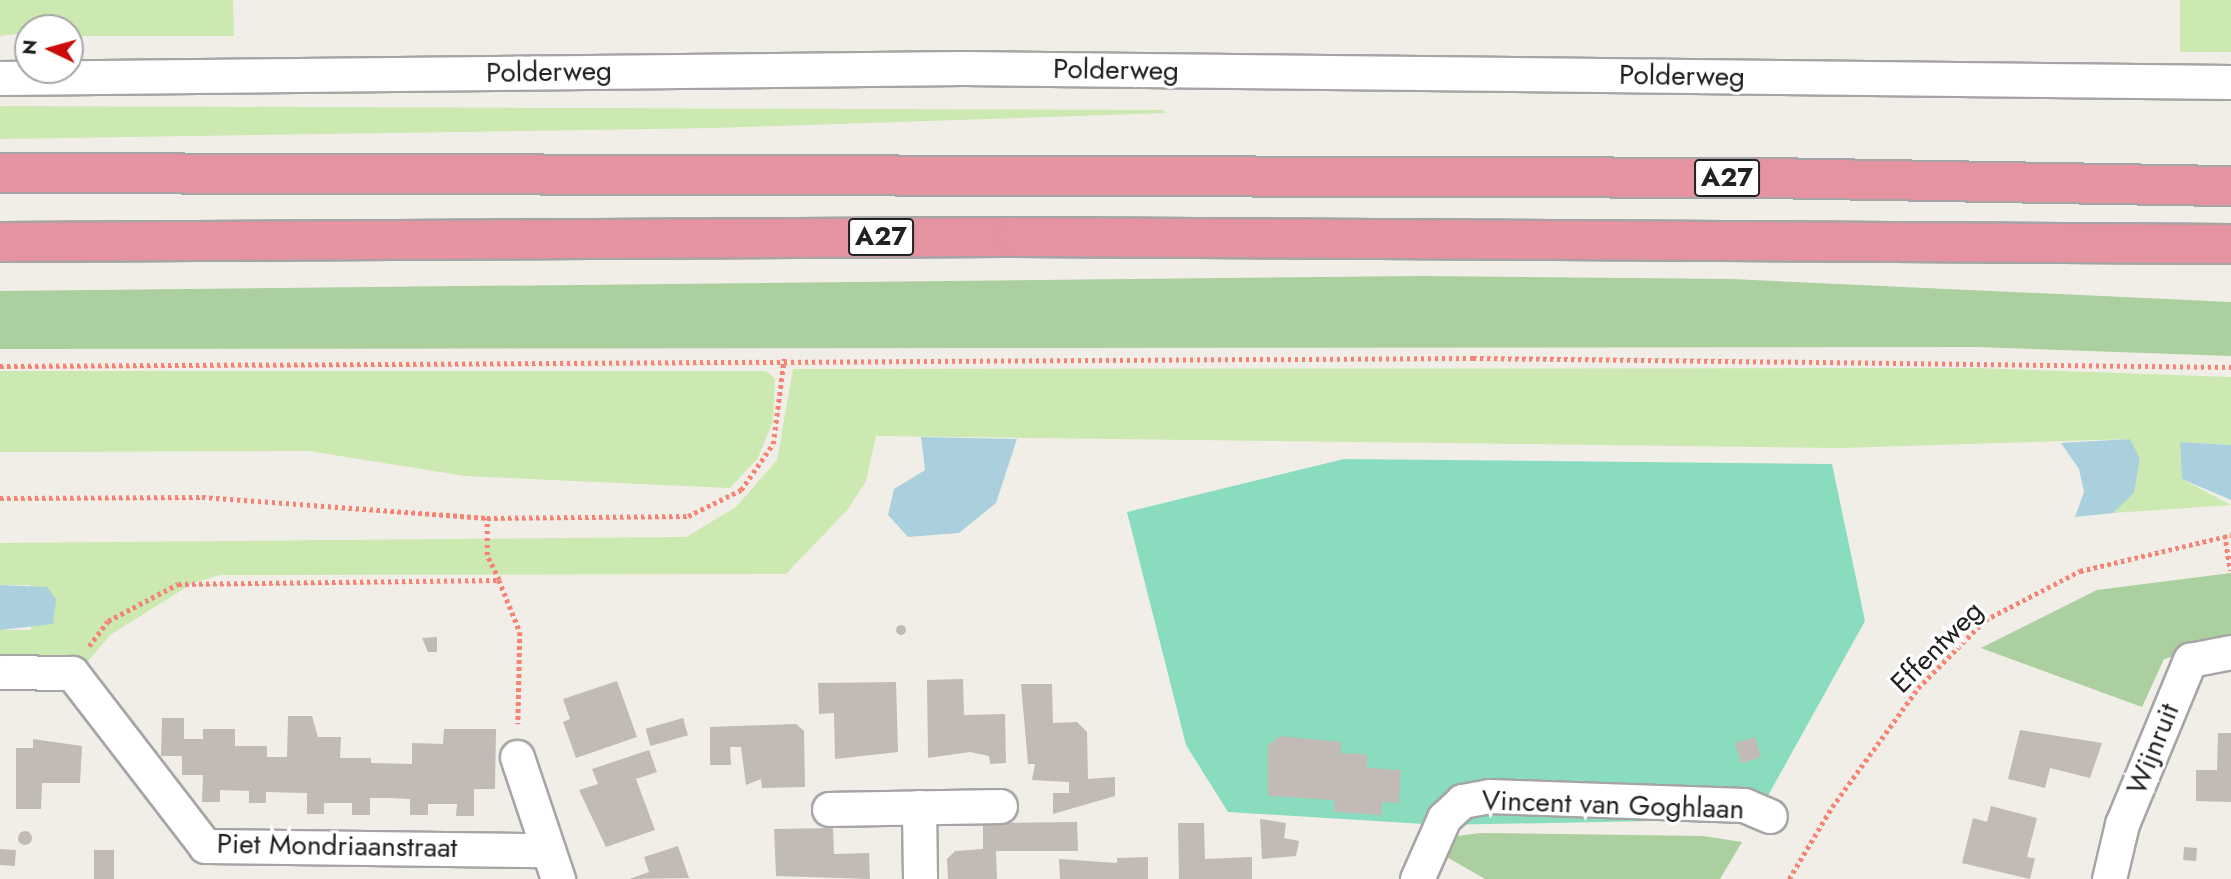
<!DOCTYPE html>
<html>
<head>
<meta charset="utf-8">
<style>
  body { margin:0 }
  #map { position:relative; width:2231px; height:879px; overflow:hidden; background:#f1eee8; font-family:Jost,sans-serif }
  div>[style] { position:absolute }
  [style*='--x'] { left:calc(var(--x)*1px); top:calc(var(--y)*1px); width:calc(var(--w)*1px); rotate:calc(var(--a)*1deg) }
  .grass>* { inset:0; background:#cbe9b0; transform-origin:0 0 }
  .forest>* { inset:0; background:#abcf9e }
  .pitch>* { inset:0; background:#89ddbe }
  .water>* { inset:0; background:#aad0dd }
  .building>* { inset:0; background:#c2bab4; transform-origin:0 0 }
  .round { border-radius:50% }
  .path>* { height:4.5px; margin-top:-2.25px; transform-origin:0; background:repeating-linear-gradient(90deg,#f58474 0 3.5px,transparent 0 7px) }
  .roads { filter:drop-shadow(2px 0 #a5a5a5) drop-shadow(-2px 0 #a5a5a5) drop-shadow(0 2px #a5a5a5) drop-shadow(0 -2px #a5a5a5) }
  .street>* { height:33px; margin:-16.5px; padding:0 16.5px; transform-origin:16.5px; border-radius:16.5px; background:#fff }
  .highway>* { height:38px; margin:-19px; padding:0 19px; transform-origin:19px; border-radius:19px; background:#e593a1 }
  span { translate:-50% -50%; white-space:nowrap; text-align:center; line-height:1.15; -webkit-text-stroke:6px #fff; paint-order:stroke }
  .shield-label span { padding:2px 5px; background:#fff; border:2px solid; border-radius:5px; -webkit-text-stroke-width:0 }
  .shield-label { font-size:26px; color:#212121; font-weight:700 }
  .street-label { font-size:28px; color:#212121 }
  .north { position:absolute; left:14px; top:14px; width:70px; height:70px; box-sizing:border-box; background:#fff; border:2px solid #a6a6a6; border-radius:50%; rotate:275deg; font-size:19px; font-weight:700; line-height:28px; text-align:center; color:#212121 }
  .north::after { content:''; display:block; margin:auto; width:24px; height:32px; background:#cb0b07; clip-path:polygon(50% 0,100% 100%,50% 72%,0 100%) }
</style>
</head>
<body>
<div id="map">
  <div class="grass">
    <div style="clip-path:polygon(0 0,233px 0,234px 36px,70px 36px,70px 28px,0 36px)"></div>
    <div style="left:2180px;top:0;width:51px;height:52px"></div>
    <div style="clip-path:polygon(0 106px,1163px 110px,1166px 113px,715px 128px,0 139px)"></div>
    <div style="clip-path:polygon(1975px 368px,2231px 377px,2231px 445px,2180px 442px,2182px 479px,2231px 505px,2113px 513px,2134px 492px,2140px 459px,2129px 439px,1840px 448px,876px 436px,866px 481px,848px 509px,786px 574px,220px 575px,193px 583px,110px 635px,79px 672px,0 666px,0 630px,31px 630px,30px 585px,0 585px,0 543px,686px 537px,736px 507px,777px 460px,793px 369px)"></div>
    <div style="clip-path:polygon(0 371px,766px 371px,775px 379px,773px 421px,758px 458px,730px 488px,465px 476px,309px 451px,0 452px)"></div>
  </div>
  <div class="forest">
    <div style="clip-path:polygon(1422px 276px,1731px 279px,2231px 302px,2231px 356px,1976px 347px,0 349px,0 291px)"></div>
    <div style="clip-path:polygon(2231px 573px,2231px 641px,2164px 659px,2142px 707px,1981px 648px,2097px 590px)"></div>
    <div style="clip-path:polygon(1480px 833px,1703px 836px,1742px 842px,1720px 879px,1485px 879px,1445px 856px,1457px 836px)"></div>
  </div>
  <div class="pitch">
    <div style="clip-path:polygon(1344px 459px,1832px 464px,1865px 621px,1755px 819px,1440px 825px,1228px 812px,1186px 745px,1127px 512px)"></div>
  </div>
  <div class="water">
    <div style="clip-path:polygon(921px 437px,1017px 439px,996px 503px,959px 533px,908px 537px,888px 515px,894px 489px,925px 470px)"></div>
    <div style="clip-path:polygon(2130px 439px,2140px 459px,2134px 493px,2113px 513px,2075px 517px,2084px 492px,2079px 469px,2061px 443px)"></div>
    <div style="clip-path:polygon(2180px 442px,2231px 445px,2231px 500px,2182px 479px)"></div>
    <div style="clip-path:polygon(0 585px,47px 587px,56px 599px,53px 624px,0 630px)"></div>
  </div>
  <div class="building">
    <div class="round" style="left:896px;top:625px;width:10px;height:10px"></div>
    <div style="clip-path:polygon(437px 637px,437px 652px,428px 652px,422px 638px)"></div>
    <div style="clip-path:polygon(963px 679px,964px 715px,1005px 714px,1006px 763px,990px 764px,989px 756px,970px 752px,928px 758px,927px 680px)"></div>
    <div style="clip-path:polygon(617px 681px,637px 737px,576px 758px,563px 722px,570px 719px,563px 699px)"></div>
    <div style="clip-path:polygon(896px 682px,898px 752px,835px 759px,834px 713px,819px 714px,818px 683px)"></div>
    <div style="clip-path:polygon(1021px 684px,1052px 684px,1053px 723px,1077px 722px,1087px 732px,1088px 779px,1115px 777px,1115px 796px,1053px 814px,1053px 793px,1069px 793px,1069px 782px,1032px 780px,1035px 764px,1028px 764px)"></div>
    <div style="clip-path:polygon(288px 716px,312px 716px,318px 737px,341px 737px,340px 758px,371px 758px,371px 763px,412px 764px,412px 743px,443px 744px,444px 729px,496px 729px,495px 789px,474px 789px,474px 816px,456px 816px,457px 804px,428px 804px,428px 815px,410px 815px,410px 799px,391px 798px,370px 798px,370px 815px,352px 815px,352px 803px,324px 803px,324px 814px,307px 814px,307px 793px,266px 792px,266px 803px,249px 803px,249px 791px,220px 790px,220px 802px,202px 802px,203px 775px,182px 775px,182px 756px,161px 756px,162px 718px,184px 718px,184px 739px,203px 739px,203px 729px,235px 729px,235px 746px,267px 746px,267px 757px,287px 757px)"></div>
    <div style="left:683px;top:718px;width:18px;height:39px;rotate:74deg"></div>
    <div style="clip-path:polygon(796px 724px,804px 731px,805px 787px,762px 788px,761px 779px,746px 785px,741px 747px,730px 747px,731px 765px,710px 765px,710px 727px)"></div>
    <div style="clip-path:polygon(2020px 730px,2102px 743px,2090px 778px,2050px 768px,2045px 788px,2008px 779px)"></div>
    <div style="clip-path:polygon(2218px 733px,2231px 733px,2231px 802px,2196px 801px,2196px 770px,2217px 770px)"></div>
    <div style="clip-path:polygon(1280px 736px,1341px 742px,1341px 753px,1367px 754px,1367px 768px,1401px 770px,1399px 803px,1382px 802px,1382px 815px,1334px 812px,1334px 800px,1268px 796px,1268px 746px)"></div>
    <div style="left:1755px;top:737px;width:21px;height:21px;rotate:73deg"></div>
    <div style="clip-path:polygon(33px 739px,82px 746px,80px 783px,42px 783px,41px 809px,16px 809px,16px 748px,33px 748px)"></div>
    <div style="clip-path:polygon(649px 750px,657px 772px,636px 779px,655px 830px,606px 847px,579px 790px,598px 784px,592px 769px)"></div>
    <div style="clip-path:polygon(1991px 806px,2037px 818px,2027px 857px,2035px 858px,2030px 879px,1962px 863px,1973px 818px,1987px 822px)"></div>
    <div style="clip-path:polygon(1260px 819px,1286px 823px,1284px 838px,1299px 841px,1296px 856px,1262px 859px)"></div>
    <div style="clip-path:polygon(1077px 822px,1078px 851px,996px 851px,997px 879px,948px 879px,947px 859px,955px 851px,983px 849px,983px 823px)"></div>
    <div style="clip-path:polygon(1178px 823px,1204px 823px,1205px 859px,1252px 857px,1252px 879px,1179px 879px)"></div>
    <div style="clip-path:polygon(833px 828px,834px 854px,869px 853px,870px 879px,776px 876px,774px 829px)"></div>
    <div class="round" style="left:18px;top:831px;width:14px;height:14px"></div>
    <div style="clip-path:polygon(678px 846px,689px 878px,629px 879px,649px 872px,644px 857px)"></div>
    <div style="left:2184px;top:847px;width:13px;height:13px;rotate:4deg"></div>
    <div style="left:0;top:849px;width:16px;height:16px;rotate:4deg"></div>
    <div style="left:94px;top:850px;width:20px;height:29px"></div>
    <div style="clip-path:polygon(1148px 857px,1148px 879px,1060px 879px,1059px 859px,1117px 863px,1117px 858px)"></div>
  </div>
  <div class="path">
    <div style="--x:0;--y:366;--w:1473;--a:-0.31"></div>
    <div style="--x:1473;--y:358;--w:758;--a:0.68"></div>
    <div style="--x:0;--y:498;--w:202;--a:-0.3"></div>
    <div style="--x:202;--y:497;--w:286;--a:4.2"></div>
    <div style="--x:2225;--y:535;--w:36;--a:81"></div>
    <div style="--x:499;--y:580;--w:28;--a:-116"></div>
    <div style="--x:487;--y:555;--w:37;--a:-90"></div>
    <div style="--x:487;--y:518;--w:201;--a:-0.6"></div>
    <div style="--x:688;--y:516;--w:59;--a:-26.1"></div>
    <div style="--x:741;--y:490;--w:56;--a:-55.2"></div>
    <div style="--x:773;--y:444;--w:86;--a:-82.6"></div>
    <div style="--x:89;--y:646;--w:31;--a:-53"></div>
    <div style="--x:108;--y:621;--w:79;--a:-27.9"></div>
    <div style="--x:178;--y:584;--w:321;--a:-0.7"></div>
    <div style="--x:499;--y:580;--w:56;--a:68"></div>
    <div style="--x:520;--y:632;--w:92;--a:91.2"></div>
    <div style="--x:1789;--y:879;--w:84;--a:-59.2"></div>
    <div style="--x:1832;--y:807;--w:147;--a:-54.1"></div>
    <div style="--x:1918;--y:688;--w:95;--a:-45.4"></div>
    <div style="--x:1985;--y:620;--w:107;--a:-27.3"></div>
    <div style="--x:2080;--y:571;--w:155;--a:-13.4"></div>
  </div>
  <div class="roads">
    <div class="street">
      <div style="--x:0;--y:78;--w:963;--a:-0.59"></div>
      <div style="--x:963;--y:68;--w:1268;--a:0.63"></div>
      <div style="--x:0;--y:672;--w:72;--a:0.8"></div>
      <div style="--x:72;--y:673;--w:218;--a:52.4"></div>
      <div style="--x:205;--y:846;--w:343;--a:0.7"></div>
      <div style="--x:517;--y:757;--w:129;--a:71.4"></div>
      <div style="--x:919;--y:807;--w:72;--a:89.2"></div>
      <div style="--x:829;--y:809;--w:171;--a:-1"></div>
      <div style="--x:1417;--y:879;--w:67;--a:-66.1"></div>
      <div style="--x:1444;--y:818;--w:25;--a:-43"></div>
      <div style="--x:1462;--y:801;--w:27;--a:-10"></div>
      <div style="--x:1489;--y:796;--w:255;--a:2"></div>
      <div style="--x:1744;--y:805;--w:28;--a:23"></div>
      <div style="--x:2109;--y:879;--w:57;--a:-76.7"></div>
      <div style="--x:2122;--y:824;--w:178;--a:-67.5"></div>
      <div style="--x:2190;--y:660;--w:42;--a:-11"></div>
    </div>
    <div class="highway">
      <div style="--x:0;--y:173;--w:1766;--a:0.16"></div>
      <div style="--x:1766;--y:178;--w:465;--a:1"></div>
      <div style="--x:0;--y:242;--w:1016;--a:-0.28"></div>
      <div style="--x:1016;--y:237;--w:1215;--a:0.33"></div>
    </div>
  </div>
  <div class="shield-label">
    <span style="left:1727px;top:178px">A27</span>
    <span style="left:881px;top:237px">A27</span>
  </div>
  <div class="street-label">
    <span style="left:1116px;top:70px;rotate:1deg">Polderweg</span>
    <span style="left:549px;top:72px;rotate:-1deg">Polderweg</span>
    <span style="left:1682px;top:76px;rotate:1deg">Polderweg</span>
    <span style="left:1937px;top:647px;rotate:-45deg">Effentweg</span>
    <span style="left:2153px;top:749px;rotate:-68deg">Wijnruit</span>
    <span style="left:1613px;top:805px;rotate:2deg">Vincent van Goghlaan</span>
    <span style="left:337px;top:846px;rotate:1deg">Piet Mondriaanstraat</span>
  </div>
  <div class="north">N</div>
</div>
</body>
</html>
